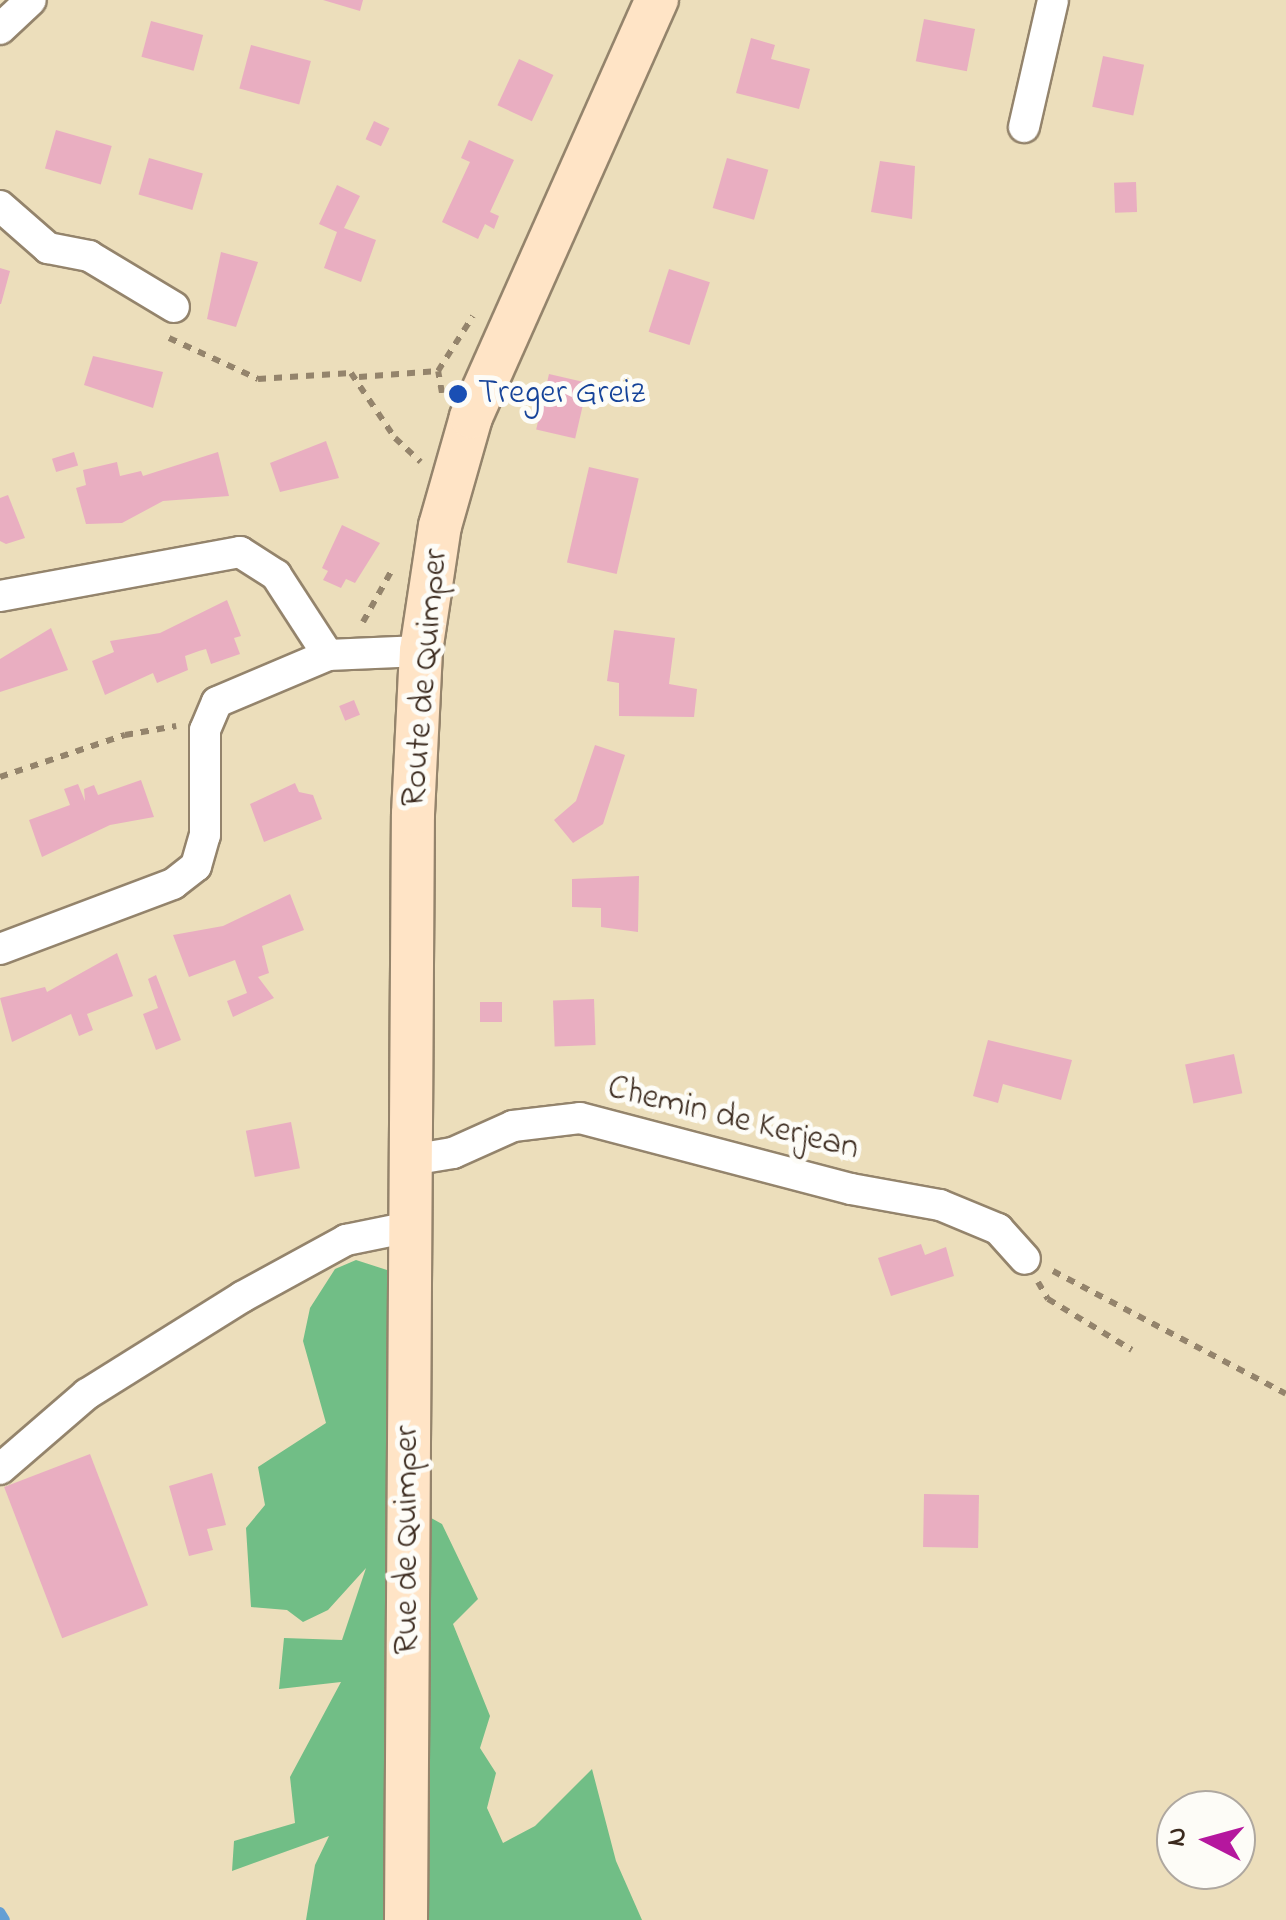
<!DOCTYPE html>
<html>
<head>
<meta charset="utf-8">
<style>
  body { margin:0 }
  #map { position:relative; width:1286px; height:1920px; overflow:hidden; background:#ecdebb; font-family:"Indie Flower",sans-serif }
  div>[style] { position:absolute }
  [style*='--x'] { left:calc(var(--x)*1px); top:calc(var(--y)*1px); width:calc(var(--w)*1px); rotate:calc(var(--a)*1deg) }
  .forest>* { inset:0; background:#71be86 }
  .stream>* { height:10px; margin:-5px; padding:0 5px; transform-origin:5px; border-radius:5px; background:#649fd4 }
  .building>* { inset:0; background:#e9aec1; transform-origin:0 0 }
  .path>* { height:6px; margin-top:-3px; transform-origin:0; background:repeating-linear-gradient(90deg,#94846c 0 8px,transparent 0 16px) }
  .roads { filter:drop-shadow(2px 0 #94846c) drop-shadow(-2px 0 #94846c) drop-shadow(0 2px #94846c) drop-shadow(0 -2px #94846c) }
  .minor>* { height:30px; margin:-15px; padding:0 15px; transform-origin:15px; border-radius:15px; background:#fff }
  .secondary>* { height:42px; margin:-21px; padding:0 21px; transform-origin:21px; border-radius:21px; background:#ffe4c6 }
  .dots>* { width:28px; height:28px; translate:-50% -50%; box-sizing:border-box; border:5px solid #fdfcf7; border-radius:50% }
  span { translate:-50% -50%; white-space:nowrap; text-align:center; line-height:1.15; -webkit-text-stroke:10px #fdfcf7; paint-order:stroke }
  .transit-label { font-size:35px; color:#164399 }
  .left { translate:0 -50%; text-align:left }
  .street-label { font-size:35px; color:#3b2a1e }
  .north { position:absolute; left:1156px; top:1790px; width:100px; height:100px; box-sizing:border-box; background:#fdfcf7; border:2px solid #afa8a0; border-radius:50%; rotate:276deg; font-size:28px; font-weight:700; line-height:40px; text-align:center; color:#3b2a1e }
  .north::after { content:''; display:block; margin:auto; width:35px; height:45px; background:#b5179e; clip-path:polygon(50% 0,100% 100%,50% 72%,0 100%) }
</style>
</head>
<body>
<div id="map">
  <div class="forest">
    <div style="clip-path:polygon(356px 1260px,387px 1270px,388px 1541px,422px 1513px,442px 1524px,478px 1599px,453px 1624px,490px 1716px,480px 1748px,496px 1773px,487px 1808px,503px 1843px,535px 1826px,592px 1769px,616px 1861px,642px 1920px,306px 1920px,315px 1865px,329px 1836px,232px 1871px,234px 1841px,295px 1823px,290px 1777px,341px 1682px,279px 1689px,284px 1638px,342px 1640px,366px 1568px,328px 1610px,303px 1622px,287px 1610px,251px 1607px,246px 1528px,265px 1505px,258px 1467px,326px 1423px,303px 1341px,310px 1308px,335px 1269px)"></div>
  </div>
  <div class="stream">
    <div style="--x:0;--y:1912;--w:9;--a:58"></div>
  </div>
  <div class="building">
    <div style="clip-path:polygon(323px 0,363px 0,360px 11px)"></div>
    <div style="left:924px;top:19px;width:52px;height:43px;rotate:11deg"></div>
    <div style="left:151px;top:21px;width:54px;height:37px;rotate:15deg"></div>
    <div style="clip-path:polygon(751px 38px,775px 45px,771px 59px,810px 69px,799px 109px,736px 93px)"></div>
    <div style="left:251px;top:45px;width:62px;height:45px;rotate:15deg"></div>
    <div style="left:1103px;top:56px;width:42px;height:52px;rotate:12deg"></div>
    <div style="left:519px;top:59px;width:38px;height:51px;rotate:25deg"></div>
    <div style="left:374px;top:121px;width:17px;height:20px;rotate:25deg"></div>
    <div style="left:56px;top:130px;width:58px;height:40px;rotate:16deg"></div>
    <div style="clip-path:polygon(469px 140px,514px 160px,490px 212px,499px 216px,494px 229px,485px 224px,478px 239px,442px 222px,470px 162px,461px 158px)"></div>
    <div style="left:149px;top:158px;width:56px;height:38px;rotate:16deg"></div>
    <div style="left:727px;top:158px;width:43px;height:52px;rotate:16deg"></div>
    <div style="clip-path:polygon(880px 161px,915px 166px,912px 219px,871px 212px)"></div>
    <div style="left:1136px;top:182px;width:30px;height:22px;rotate:88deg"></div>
    <div style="clip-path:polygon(337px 185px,360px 196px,344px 228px,376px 240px,361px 282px,324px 268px,337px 232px,319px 224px)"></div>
    <div style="clip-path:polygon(221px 252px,258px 262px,236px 327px,207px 319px)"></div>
    <div style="clip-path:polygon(0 268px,10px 271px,1px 304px,0 304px)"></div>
    <div style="left:669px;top:269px;width:43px;height:66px;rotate:18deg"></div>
    <div style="clip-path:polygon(93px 356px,163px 372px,153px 408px,84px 385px)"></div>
    <div style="left:549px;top:374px;width:40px;height:57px;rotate:13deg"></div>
    <div style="clip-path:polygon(326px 441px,339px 478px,280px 492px,270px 463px)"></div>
    <div style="left:74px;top:452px;width:14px;height:23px;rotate:73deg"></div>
    <div style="clip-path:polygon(218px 452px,229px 496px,163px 501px,122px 523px,86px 524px,76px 488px,86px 485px,83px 470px,117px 462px,120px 476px,141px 471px,143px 476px)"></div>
    <div style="left:589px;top:467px;width:51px;height:98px;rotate:13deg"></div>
    <div style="clip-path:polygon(8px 495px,25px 538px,6px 544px,0 541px,0 498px)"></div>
    <div style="clip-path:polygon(342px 525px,380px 543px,355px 583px,346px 579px,341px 588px,323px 580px,328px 571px,322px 568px)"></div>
    <div style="clip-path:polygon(227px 600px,241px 636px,234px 638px,240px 654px,211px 664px,206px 649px,199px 651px,185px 656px,188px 670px,157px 683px,153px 673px,105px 695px,92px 661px,114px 652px,110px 641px,160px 633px)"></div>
    <div style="clip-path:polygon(51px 628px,68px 670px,0 692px,0 659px)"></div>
    <div style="clip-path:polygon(614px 630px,675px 638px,669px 684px,697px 689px,694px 717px,619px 716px,619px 683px,607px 681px)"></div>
    <div style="left:354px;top:700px;width:16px;height:16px;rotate:68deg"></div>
    <div style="clip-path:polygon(595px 745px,625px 755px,603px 824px,573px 843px,554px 820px,576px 801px)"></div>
    <div style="clip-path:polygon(141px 780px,154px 817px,110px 825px,42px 857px,29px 820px,70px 805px,64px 789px,78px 784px,85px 801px,84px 789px,94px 785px,98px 795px)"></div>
    <div style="clip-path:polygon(295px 783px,299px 792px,313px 795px,322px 819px,264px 842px,250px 804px)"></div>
    <div style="clip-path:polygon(639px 876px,638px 932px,601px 927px,601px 908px,572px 907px,572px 879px)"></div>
    <div style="clip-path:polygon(290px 894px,304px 930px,262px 946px,269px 973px,258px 977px,274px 998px,233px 1017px,227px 1001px,247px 993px,235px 960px,189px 977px,173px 935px,223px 926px)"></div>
    <div style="clip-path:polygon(117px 953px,133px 996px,87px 1014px,93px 1030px,79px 1036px,71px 1014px,12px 1042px,0 998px,45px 987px,47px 992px)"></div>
    <div style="clip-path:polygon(156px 975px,181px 1040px,156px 1050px,143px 1014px,158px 1008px,148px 979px)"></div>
    <div style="left:594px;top:999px;width:46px;height:41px;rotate:88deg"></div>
    <div style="left:480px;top:1002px;width:22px;height:20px"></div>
    <div style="clip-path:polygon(988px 1040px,1072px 1060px,1061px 1100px,1003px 1084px,998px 1103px,973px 1096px)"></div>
    <div style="left:1234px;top:1054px;width:40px;height:50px;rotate:78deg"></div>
    <div style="left:291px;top:1122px;width:47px;height:46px;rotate:79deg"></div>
    <div style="clip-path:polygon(921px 1244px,925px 1255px,946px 1247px,954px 1276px,891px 1296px,878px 1258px)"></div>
    <div style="left:90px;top:1454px;width:162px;height:92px;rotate:69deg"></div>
    <div style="clip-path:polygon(212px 1473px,226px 1525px,207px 1529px,213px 1550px,189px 1556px,169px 1486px)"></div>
    <div style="left:924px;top:1494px;width:55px;height:53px;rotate:1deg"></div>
  </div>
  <div class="path">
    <div style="--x:169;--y:338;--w:98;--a:24.7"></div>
    <div style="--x:258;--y:379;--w:93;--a:-3.7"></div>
    <div style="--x:351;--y:373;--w:78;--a:55.9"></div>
    <div style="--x:395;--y:438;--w:35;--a:43"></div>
    <div style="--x:359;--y:377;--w:79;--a:-4.3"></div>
    <div style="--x:442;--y:393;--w:22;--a:-100"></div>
    <div style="--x:438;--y:371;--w:65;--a:-57.5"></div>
    <div style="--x:363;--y:622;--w:62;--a:-60.9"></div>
    <div style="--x:0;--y:777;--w:132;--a:-18.6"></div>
    <div style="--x:125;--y:735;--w:52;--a:-10"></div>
    <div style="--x:1053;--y:1271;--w:263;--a:27.8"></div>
    <div style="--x:1038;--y:1282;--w:20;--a:60"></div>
    <div style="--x:1048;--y:1299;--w:98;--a:31.3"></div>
  </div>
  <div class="roads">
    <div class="minor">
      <div style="--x:0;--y:29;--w:42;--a:-43.1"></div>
      <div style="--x:1024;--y:127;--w:130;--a:-77.1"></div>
      <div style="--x:0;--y:206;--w:64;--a:41.2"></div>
      <div style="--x:48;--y:248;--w:42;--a:11"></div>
      <div style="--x:89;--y:256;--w:99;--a:31"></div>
      <div style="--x:0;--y:596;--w:244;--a:-10.4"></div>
      <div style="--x:240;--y:552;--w:43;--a:32.6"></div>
      <div style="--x:276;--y:575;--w:95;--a:57"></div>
      <div style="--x:0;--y:949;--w:185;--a:-20.6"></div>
      <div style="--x:173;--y:884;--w:29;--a:-38"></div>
      <div style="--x:196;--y:866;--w:32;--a:-74"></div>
      <div style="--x:205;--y:835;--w:105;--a:-90"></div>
      <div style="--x:205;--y:730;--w:30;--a:-67"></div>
      <div style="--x:217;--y:702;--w:121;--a:-22.9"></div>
      <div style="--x:328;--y:655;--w:93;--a:-2.5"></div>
      <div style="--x:411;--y:1160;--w:43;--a:-9.5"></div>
      <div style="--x:453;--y:1153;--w:66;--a:-24.2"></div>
      <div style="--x:513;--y:1126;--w:67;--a:-6.8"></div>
      <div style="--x:580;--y:1118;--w:280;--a:14.7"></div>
      <div style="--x:851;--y:1189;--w:90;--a:10.2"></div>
      <div style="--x:940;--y:1205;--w:63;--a:22.5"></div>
      <div style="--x:998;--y:1229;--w:40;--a:48"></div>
      <div style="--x:0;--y:1469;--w:115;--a:-40.8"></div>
      <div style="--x:87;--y:1394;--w:183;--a:-32"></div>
      <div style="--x:242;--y:1297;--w:119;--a:-28.7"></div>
      <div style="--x:346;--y:1240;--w:65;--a:-11.5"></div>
    </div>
    <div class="secondary">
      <div style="--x:406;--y:1920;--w:1106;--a:-89.64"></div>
      <div style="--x:413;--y:814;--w:163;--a:-87.2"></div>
      <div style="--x:421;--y:651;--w:126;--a:-81.4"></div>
      <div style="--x:440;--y:526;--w:113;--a:-74.1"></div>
      <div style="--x:471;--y:417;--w:457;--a:-66"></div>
    </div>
  </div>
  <div class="dots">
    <div style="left:458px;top:394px;background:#1a4fb4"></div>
  </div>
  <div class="transit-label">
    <span class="left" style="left:478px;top:394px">Treger Greiz</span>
  </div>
  <div class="street-label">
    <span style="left:426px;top:678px;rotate:-85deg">Route de Quimper</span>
    <span style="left:733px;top:1119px;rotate:14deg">Chemin de Kerjean</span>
    <span style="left:408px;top:1540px;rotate:-90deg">Rue de Quimper</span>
  </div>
  <div class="north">N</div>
</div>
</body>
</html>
